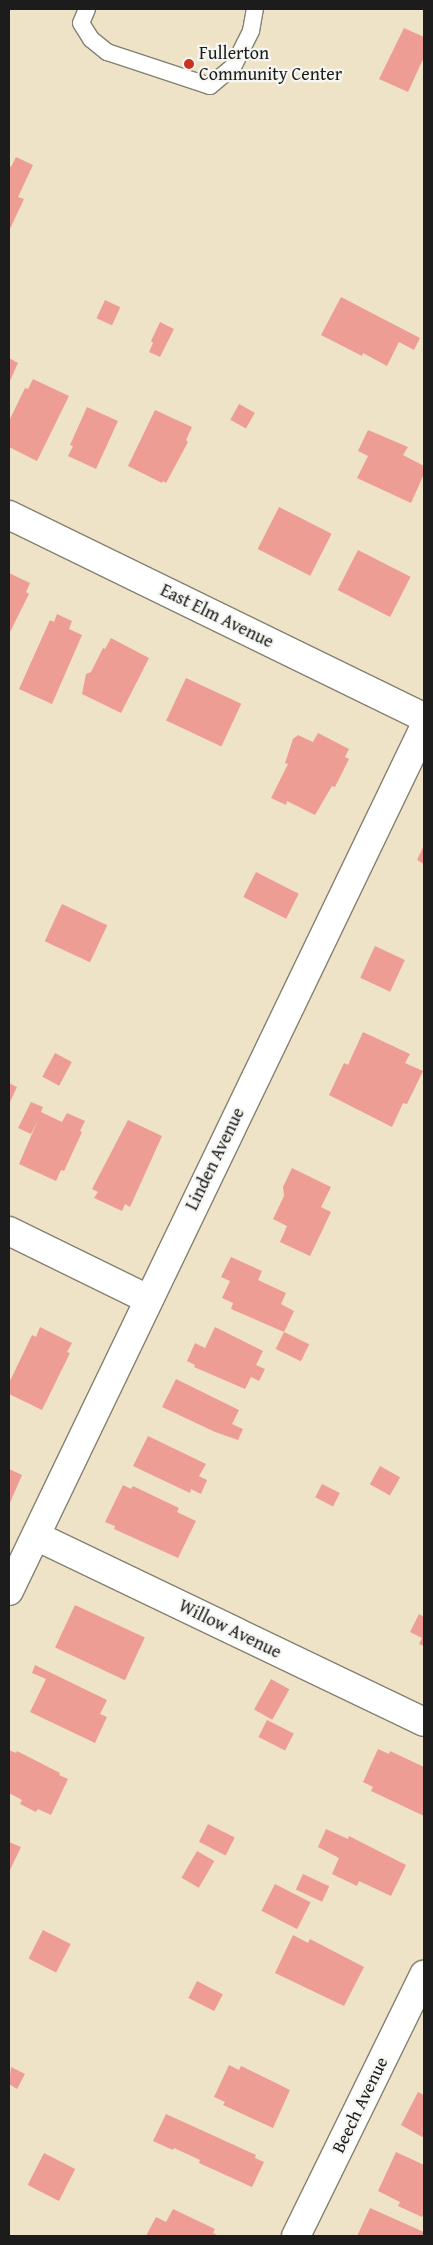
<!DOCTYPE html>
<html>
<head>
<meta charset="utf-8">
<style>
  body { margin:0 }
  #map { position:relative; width:433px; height:2245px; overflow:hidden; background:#eee3c7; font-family:"Gentium Book Plus",serif }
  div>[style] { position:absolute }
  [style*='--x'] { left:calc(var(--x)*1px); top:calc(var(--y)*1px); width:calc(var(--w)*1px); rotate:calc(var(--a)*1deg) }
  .building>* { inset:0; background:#ee9d95; transform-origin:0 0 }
  .roads { filter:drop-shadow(1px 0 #858072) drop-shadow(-1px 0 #858072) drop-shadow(0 1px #858072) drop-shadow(0 -1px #858072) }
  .service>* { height:16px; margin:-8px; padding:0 8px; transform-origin:8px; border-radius:8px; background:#fff }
  .minor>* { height:28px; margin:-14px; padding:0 14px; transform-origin:14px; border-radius:14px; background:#fff }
  .dots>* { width:14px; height:14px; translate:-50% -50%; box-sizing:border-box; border:2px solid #f6f6f2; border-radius:50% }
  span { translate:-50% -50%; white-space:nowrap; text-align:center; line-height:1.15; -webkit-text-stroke:4.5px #f6f6f2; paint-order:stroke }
  .poi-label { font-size:18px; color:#1c1c1c }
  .left { translate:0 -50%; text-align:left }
  .street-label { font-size:18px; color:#1c1c1c }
  .frame { position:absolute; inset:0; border:10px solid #1c1c1c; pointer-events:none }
</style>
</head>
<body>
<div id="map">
  <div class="building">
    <div style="clip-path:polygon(404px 28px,424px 37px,424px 57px,408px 92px,379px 79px)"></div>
    <div style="clip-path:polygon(16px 157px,33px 165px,18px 197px,24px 199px,9px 231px,9px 165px,11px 167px)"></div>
    <div style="clip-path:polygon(341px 297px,420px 338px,414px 350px,399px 342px,387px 366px,363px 353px,362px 356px,321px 335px)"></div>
    <div style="left:105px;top:300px;width:17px;height:20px;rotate:25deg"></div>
    <div style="clip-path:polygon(160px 322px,174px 329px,160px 357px,149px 352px,153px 343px,151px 341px)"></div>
    <div style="clip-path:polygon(9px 358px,18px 363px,9px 383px)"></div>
    <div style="clip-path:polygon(33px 379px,69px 396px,37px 461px,9px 447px,9px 421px,25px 388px,28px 389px)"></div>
    <div style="left:239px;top:404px;width:18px;height:18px;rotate:29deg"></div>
    <div style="clip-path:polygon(87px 407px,118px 421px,96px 469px,68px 456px,73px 446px,70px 445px)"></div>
    <div style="clip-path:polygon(155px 410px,192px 427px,186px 440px,188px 442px,166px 483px,163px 481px,162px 483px,128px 466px)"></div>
    <div style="clip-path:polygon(368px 430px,408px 447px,403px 455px,424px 466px,424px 474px,411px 503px,357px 478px,368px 456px,358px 451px)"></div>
    <div style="left:279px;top:507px;width:59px;height:47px;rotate:27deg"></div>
    <div style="left:358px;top:550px;width:59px;height:45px;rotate:27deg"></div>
    <div style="clip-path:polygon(9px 573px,30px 583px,26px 592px,29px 594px,9px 634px)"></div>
    <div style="clip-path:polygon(57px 614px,72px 621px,69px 629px,82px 635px,52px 704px,19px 689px,50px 620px,54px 622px)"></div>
    <div style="clip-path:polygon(111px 638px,149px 658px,121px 713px,82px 694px,86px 674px,91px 672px,103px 648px,105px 649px)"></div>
    <div style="left:186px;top:678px;width:61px;height:47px;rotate:25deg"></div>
    <div style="clip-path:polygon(318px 733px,349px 749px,345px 757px,349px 759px,335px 787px,332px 786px,315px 815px,287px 801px,286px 805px,271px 798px,288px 764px,285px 763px,293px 739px,298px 735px,313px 742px)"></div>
    <div style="clip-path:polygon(424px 845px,424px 864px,417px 860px)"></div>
    <div style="left:256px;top:872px;width:48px;height:28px;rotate:27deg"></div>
    <div style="left:62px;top:904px;width:50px;height:41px;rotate:25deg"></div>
    <div style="left:375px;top:946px;width:33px;height:35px;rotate:25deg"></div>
    <div style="clip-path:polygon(363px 1032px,410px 1054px,405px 1063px,423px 1071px,407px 1104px,403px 1103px,392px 1127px,329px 1095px,344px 1063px,348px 1065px)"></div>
    <div style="left:55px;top:1053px;width:19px;height:27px;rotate:28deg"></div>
    <div style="clip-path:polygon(9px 1083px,17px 1087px,9px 1104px)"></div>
    <div style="clip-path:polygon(31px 1102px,43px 1107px,41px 1112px,62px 1122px,67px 1113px,85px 1121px,80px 1131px,82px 1132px,64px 1171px,61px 1170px,56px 1181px,19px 1164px,38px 1120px,31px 1134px,18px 1128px)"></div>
    <div style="clip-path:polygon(128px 1120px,162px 1136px,130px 1207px,125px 1204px,122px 1211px,94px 1198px,98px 1192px,92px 1189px)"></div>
    <div style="clip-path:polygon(292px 1168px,331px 1187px,321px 1207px,331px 1212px,310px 1256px,280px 1242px,287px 1226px,273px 1219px,284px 1196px,283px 1187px)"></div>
    <div style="clip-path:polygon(231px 1257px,262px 1271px,258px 1280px,286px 1293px,281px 1304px,294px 1311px,284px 1332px,231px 1309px,233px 1303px,222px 1298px,230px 1281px,221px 1277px)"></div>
    <div style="clip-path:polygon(40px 1327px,72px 1343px,67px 1352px,70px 1353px,42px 1410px,9px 1394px,9px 1383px,32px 1335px,36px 1337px)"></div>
    <div style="clip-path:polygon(215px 1327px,263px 1351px,256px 1365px,265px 1369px,259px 1381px,251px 1377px,245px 1389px,194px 1367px,195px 1365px,187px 1361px,195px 1343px,205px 1348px)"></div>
    <div style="left:284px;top:1332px;width:28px;height:19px;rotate:26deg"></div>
    <div style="clip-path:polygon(176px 1379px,239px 1410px,232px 1424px,243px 1429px,238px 1440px,215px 1432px,162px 1407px)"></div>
    <div style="clip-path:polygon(148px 1436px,206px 1464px,199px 1476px,207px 1480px,201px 1494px,191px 1489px,190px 1493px,133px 1466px)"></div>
    <div style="left:380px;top:1466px;width:23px;height:21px;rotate:29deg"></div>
    <div style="clip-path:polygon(9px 1469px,22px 1475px,9px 1505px)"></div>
    <div style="left:322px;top:1484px;width:20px;height:15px;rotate:27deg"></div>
    <div style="clip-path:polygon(123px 1485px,131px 1489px,133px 1486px,179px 1508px,177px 1512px,196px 1521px,178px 1558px,114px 1529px,115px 1526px,105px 1522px)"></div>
    <div style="left:75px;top:1605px;width:77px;height:47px;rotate:25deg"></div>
    <div style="clip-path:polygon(419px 1614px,424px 1617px,424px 1646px,419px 1644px,422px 1638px,410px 1632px)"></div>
    <div style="clip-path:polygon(35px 1665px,107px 1700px,100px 1714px,107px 1717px,95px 1743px,30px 1712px,46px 1679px,32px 1673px)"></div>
    <div style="left:271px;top:1679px;width:21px;height:35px;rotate:29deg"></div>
    <div style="left:267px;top:1720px;width:30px;height:19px;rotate:27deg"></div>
    <div style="clip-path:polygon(378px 1749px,389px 1754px,390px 1751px,424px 1767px,424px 1816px,371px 1791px,373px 1787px,363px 1782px)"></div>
    <div style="clip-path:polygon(9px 1750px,16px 1753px,17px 1751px,60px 1773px,59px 1775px,68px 1779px,51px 1815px,38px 1809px,36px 1812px,20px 1804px,22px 1800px,9px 1793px)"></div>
    <div style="left:208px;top:1824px;width:30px;height:20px;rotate:27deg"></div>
    <div style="clip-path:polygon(326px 1829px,348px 1839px,349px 1836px,406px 1865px,391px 1896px,359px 1881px,357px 1886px,332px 1874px,339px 1858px,318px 1847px)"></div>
    <div style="clip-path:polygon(9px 1842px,21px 1847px,9px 1872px)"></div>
    <div style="left:197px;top:1851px;width:20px;height:31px;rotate:30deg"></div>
    <div style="left:303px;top:1874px;width:29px;height:17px;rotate:25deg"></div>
    <div style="left:275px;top:1884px;width:40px;height:30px;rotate:27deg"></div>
    <div style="left:43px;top:1930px;width:31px;height:32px;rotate:27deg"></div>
    <div style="clip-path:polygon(293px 1935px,308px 1943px,310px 1939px,364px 1967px,344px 2006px,275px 1973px)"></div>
    <div style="left:197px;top:1981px;width:29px;height:19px;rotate:27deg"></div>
    <div style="clip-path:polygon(229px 2065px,239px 2070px,241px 2066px,290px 2090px,273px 2128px,223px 2105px,225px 2102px,214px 2097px)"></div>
    <div style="clip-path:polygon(11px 2067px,25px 2074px,17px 2089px,9px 2084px)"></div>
    <div style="clip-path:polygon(418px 2092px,424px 2095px,424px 2138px,401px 2125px)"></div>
    <div style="clip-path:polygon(166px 2114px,256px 2155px,255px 2158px,264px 2162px,252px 2187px,199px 2163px,200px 2160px,174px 2148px,173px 2150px,153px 2141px)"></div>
    <div style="clip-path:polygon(396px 2152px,424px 2165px,424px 2214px,422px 2217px,398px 2206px,400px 2202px,378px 2191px)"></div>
    <div style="left:44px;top:2153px;width:35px;height:36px;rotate:27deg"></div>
    <div style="clip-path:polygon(370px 2208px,424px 2232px,424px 2236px,357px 2236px)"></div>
    <div style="clip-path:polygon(173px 2209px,215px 2229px,213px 2233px,219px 2236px,146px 2236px,156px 2217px,166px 2222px)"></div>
  </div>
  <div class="roads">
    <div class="service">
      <div style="--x:87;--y:9;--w:15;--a:113"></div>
      <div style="--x:81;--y:23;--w:19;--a:58"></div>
      <div style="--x:91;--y:39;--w:21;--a:39"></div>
      <div style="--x:107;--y:52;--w:108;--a:18.3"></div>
      <div style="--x:210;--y:86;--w:30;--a:-40"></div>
      <div style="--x:233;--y:67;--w:40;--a:-63.4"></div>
      <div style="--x:251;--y:31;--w:22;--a:-80"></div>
    </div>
    <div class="minor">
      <div style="--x:9;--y:515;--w:462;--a:26"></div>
      <div style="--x:9;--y:1231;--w:155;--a:26.1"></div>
      <div style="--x:36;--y:1536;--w:430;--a:25.6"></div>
      <div style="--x:9;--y:1591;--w:958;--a:-64.32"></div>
      <div style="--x:296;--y:2236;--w:291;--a:-63.9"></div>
    </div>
  </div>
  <div class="dots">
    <div style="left:189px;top:64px;background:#c8321e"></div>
  </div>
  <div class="poi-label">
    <span class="left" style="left:199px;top:64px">Fullerton<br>Community Center</span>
  </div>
  <div class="street-label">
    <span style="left:217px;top:616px;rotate:26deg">East Elm Avenue</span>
    <span style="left:215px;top:1159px;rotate:-64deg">Linden Avenue</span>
    <span style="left:230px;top:1629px;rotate:26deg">Willow Avenue</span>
    <span style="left:360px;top:2105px;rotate:-64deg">Beech Avenue</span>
  </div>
  <div class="frame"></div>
</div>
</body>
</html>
